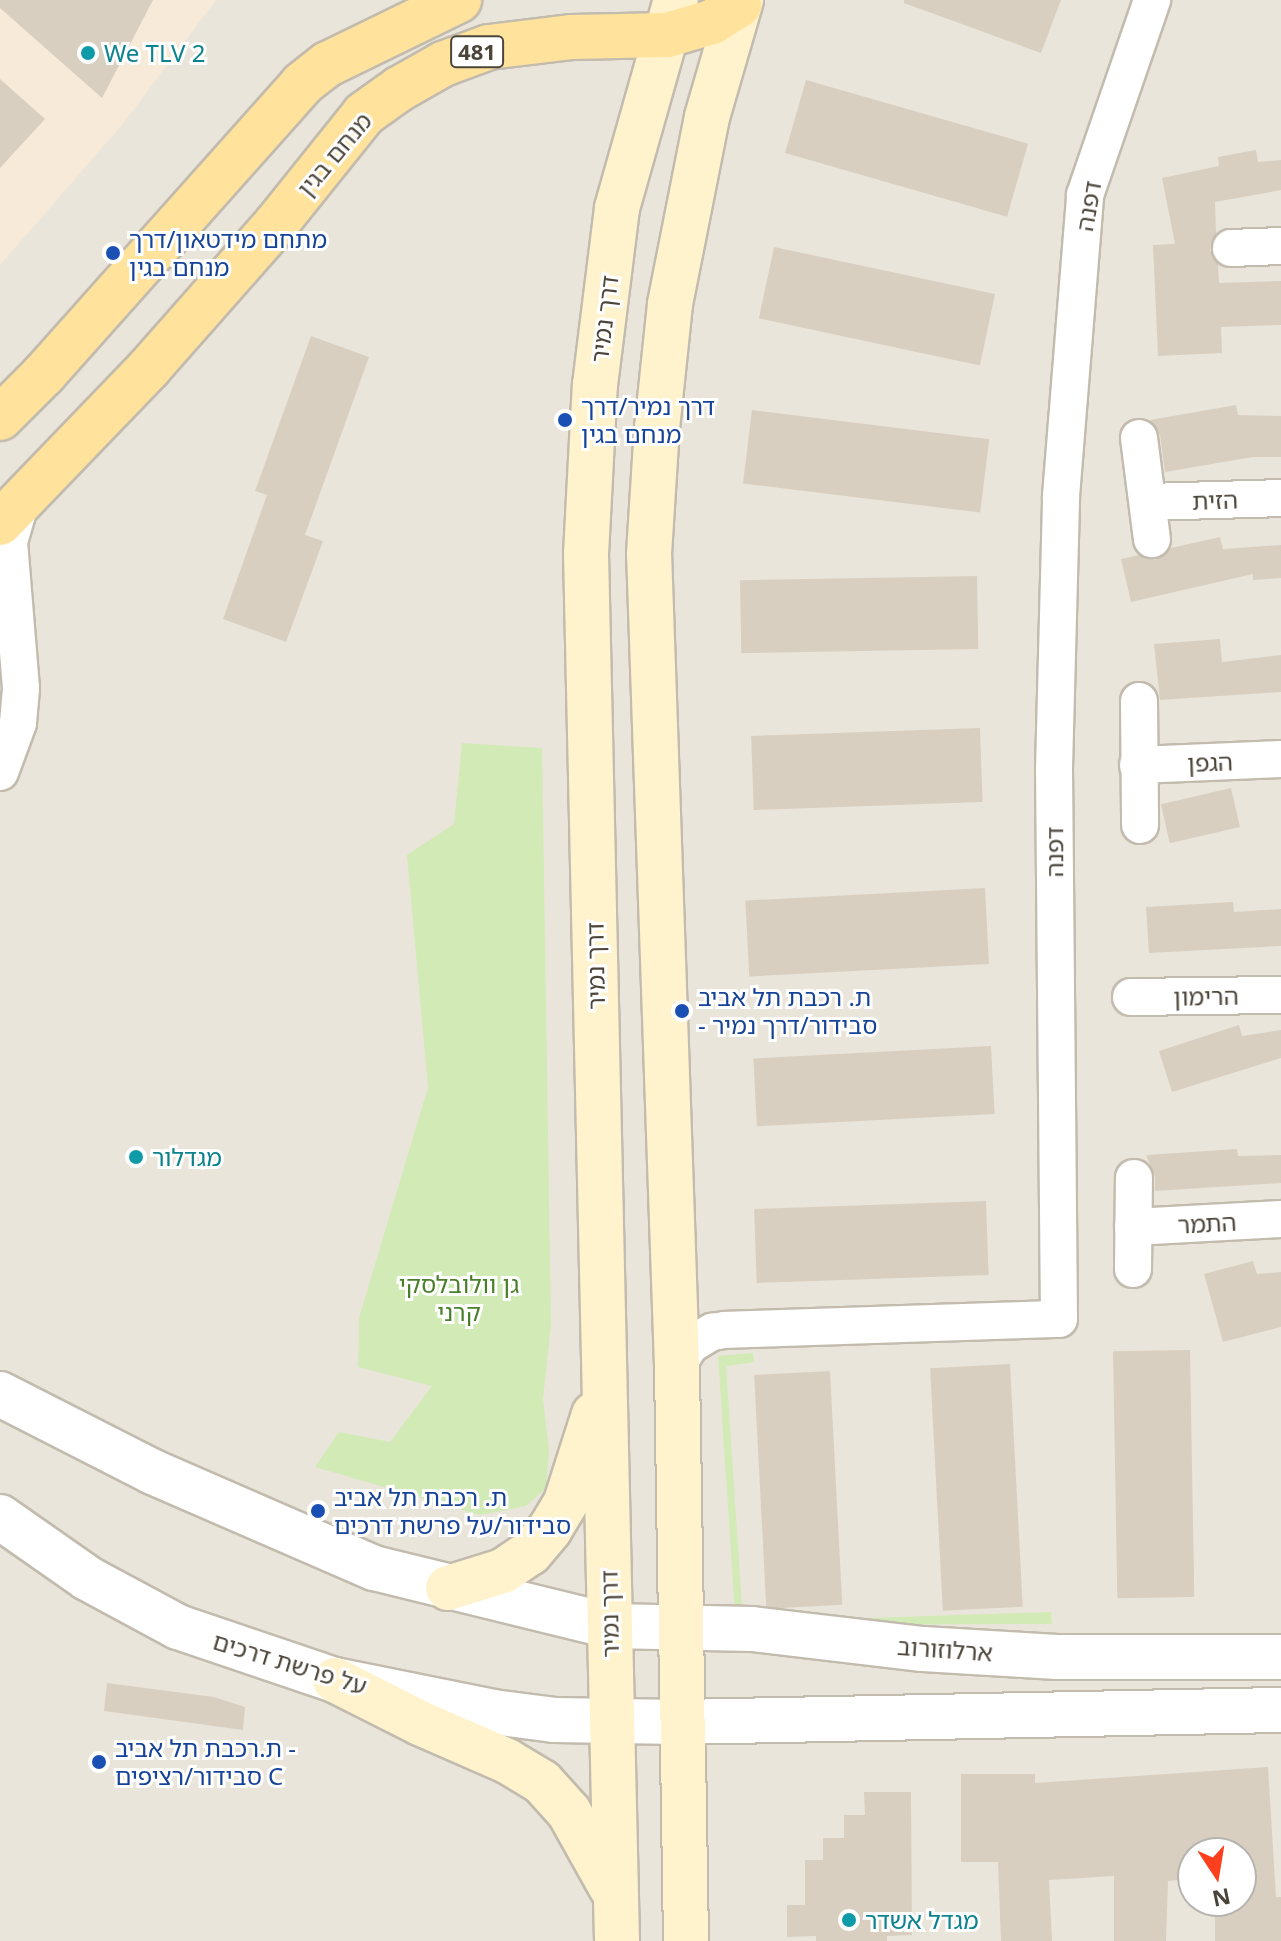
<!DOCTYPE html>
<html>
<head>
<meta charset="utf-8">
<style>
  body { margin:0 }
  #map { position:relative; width:1281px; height:1941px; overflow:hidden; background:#f6f3ec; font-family:"Noto Sans","Noto Sans Hebrew",sans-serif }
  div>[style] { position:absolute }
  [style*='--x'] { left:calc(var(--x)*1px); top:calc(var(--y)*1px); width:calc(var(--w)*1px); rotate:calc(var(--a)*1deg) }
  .residential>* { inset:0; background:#eae5da }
  .commercial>* { inset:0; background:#f7ead8 }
  .green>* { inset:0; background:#d2eab5 }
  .building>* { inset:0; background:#d8cfc1; transform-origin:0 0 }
  .roads { filter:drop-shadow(2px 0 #c2bbae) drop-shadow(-2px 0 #c2bbae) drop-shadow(0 2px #c2bbae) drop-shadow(0 -2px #c2bbae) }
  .minor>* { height:36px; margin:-18px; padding:0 18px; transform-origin:18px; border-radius:18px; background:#fff }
  .tertiary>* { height:44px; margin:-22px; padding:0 22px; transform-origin:22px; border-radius:22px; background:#fff }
  .secondary>* { height:44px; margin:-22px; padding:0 22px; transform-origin:22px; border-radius:22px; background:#fff3cd }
  .primary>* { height:44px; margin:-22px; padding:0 22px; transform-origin:22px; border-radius:22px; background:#ffe39c }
  .dots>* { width:22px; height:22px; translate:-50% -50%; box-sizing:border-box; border:4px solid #fff; border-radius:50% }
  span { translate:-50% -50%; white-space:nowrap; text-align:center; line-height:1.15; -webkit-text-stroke:6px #fff; paint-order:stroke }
  .shield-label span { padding:2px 6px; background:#fff; border:2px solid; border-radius:6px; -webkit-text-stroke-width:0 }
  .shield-label { font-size:22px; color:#4b4439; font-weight:700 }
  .culture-label { font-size:24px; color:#0d838f }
  .left { translate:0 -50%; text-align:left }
  .street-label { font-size:24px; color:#4b4439 }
  .transit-label { font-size:24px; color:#164399 }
  .park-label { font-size:24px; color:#4a7f2a }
  .north { position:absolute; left:1177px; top:1837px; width:80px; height:80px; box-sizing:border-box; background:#fff; border:2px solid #b7b4b0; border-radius:50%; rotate:168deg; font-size:22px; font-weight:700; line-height:32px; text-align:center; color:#4b4439 }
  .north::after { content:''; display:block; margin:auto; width:28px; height:36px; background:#fc3f1d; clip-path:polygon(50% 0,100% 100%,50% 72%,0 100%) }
</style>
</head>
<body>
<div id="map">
  <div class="residential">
    <div style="clip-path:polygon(evenodd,0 0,1281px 0,1281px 1941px,0 1941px,0 0,1193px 1853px,1241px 1853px,1241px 1901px,1193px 1901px,1193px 1853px)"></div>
  </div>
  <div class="commercial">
    <div style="clip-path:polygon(0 0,216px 0,122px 125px,0 265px)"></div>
  </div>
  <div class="green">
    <div style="clip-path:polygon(462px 743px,542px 748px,551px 1325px,543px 1399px,549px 1451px,546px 1488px,526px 1506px,480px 1515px,315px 1467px,339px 1432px,390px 1442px,432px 1386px,358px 1367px,359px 1318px,428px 1087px,407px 855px,454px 824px)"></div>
    <div style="clip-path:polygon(753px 1353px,754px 1362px,726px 1366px,742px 1607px,751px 1622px,1051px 1612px,1052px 1624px,751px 1625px,735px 1612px,718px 1356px)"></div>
  </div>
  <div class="building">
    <div style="clip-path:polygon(0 0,153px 0,102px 98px,0 8px)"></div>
    <div style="clip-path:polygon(904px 0,1061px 0,1041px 53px,904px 3px)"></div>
    <div style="clip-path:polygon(0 79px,45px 119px,0 168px)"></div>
    <div style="left:806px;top:80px;width:231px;height:76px;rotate:16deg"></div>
    <div style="clip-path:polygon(1256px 150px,1258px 162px,1281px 160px,1281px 190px,1215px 202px,1216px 234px,1210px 250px,1218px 263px,1219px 283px,1281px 281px,1281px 325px,1221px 327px,1222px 353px,1158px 356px,1153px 245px,1175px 244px,1162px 178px,1219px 166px,1218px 157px)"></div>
    <div style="left:774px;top:247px;width:226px;height:73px;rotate:12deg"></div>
    <div style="clip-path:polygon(311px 336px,369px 357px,305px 535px,323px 541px,286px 642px,223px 619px,267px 495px,255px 491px)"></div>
    <div style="clip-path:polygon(1236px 405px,1238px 415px,1281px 416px,1281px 457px,1253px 457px,1165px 472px,1160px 435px,1150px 420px)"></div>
    <div style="left:752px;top:410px;width:239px;height:74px;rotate:7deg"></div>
    <div style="clip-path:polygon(1220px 537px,1223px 549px,1281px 545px,1281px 578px,1253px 580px,1253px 574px,1131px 602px,1121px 559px,1140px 555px,1155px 560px,1171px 548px)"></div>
    <div style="left:977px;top:576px;width:73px;height:237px;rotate:89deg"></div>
    <div style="clip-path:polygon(1220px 639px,1222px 662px,1281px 655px,1281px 692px,1160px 700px,1154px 644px)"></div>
    <div style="left:980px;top:728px;width:74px;height:229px;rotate:88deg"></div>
    <div style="left:1231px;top:788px;width:40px;height:72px;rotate:77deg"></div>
    <div style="left:985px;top:888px;width:76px;height:240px;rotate:87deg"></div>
    <div style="clip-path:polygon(1233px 902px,1234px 912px,1281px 909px,1281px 946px,1149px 953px,1146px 907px)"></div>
    <div style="clip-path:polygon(1239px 1025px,1242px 1036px,1281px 1030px,1281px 1058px,1172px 1092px,1159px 1051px)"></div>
    <div style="left:991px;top:1046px;width:68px;height:238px;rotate:87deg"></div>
    <div style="clip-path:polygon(1237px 1149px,1238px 1156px,1281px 1155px,1281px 1183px,1155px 1191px,1155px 1177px,1146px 1155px)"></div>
    <div style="left:986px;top:1201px;width:74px;height:232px;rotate:88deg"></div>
    <div style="clip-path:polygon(1253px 1261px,1257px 1274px,1281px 1272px,1281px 1327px,1223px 1342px,1204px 1274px)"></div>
    <div style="left:1190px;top:1350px;width:247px;height:77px;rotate:89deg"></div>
    <div style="left:1010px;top:1364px;width:243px;height:80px;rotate:87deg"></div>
    <div style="left:830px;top:1371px;width:234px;height:76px;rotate:87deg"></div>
    <div style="clip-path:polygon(107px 1683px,214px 1697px,245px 1707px,243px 1730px,104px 1711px)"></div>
    <div style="clip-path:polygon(1268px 1767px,1276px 1897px,1281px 1897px,1281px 1941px,1215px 1941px,1215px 1901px,1241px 1901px,1241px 1853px,1193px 1853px,1193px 1879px,1168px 1881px,1166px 1941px,1114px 1941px,1114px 1876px,1049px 1880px,1052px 1941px,1001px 1941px,998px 1862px,961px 1862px,961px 1774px,1035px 1774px,1035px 1783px)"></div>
    <div style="clip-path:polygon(864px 1792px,911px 1792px,912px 1935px,887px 1936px,887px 1941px,816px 1941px,816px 1936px,787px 1937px,787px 1905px,805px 1905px,805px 1860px,823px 1860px,823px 1838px,844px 1838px,844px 1815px,865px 1815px)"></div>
  </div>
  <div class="roads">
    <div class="minor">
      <div style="--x:1231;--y:248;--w:50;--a:-2.3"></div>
      <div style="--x:1139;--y:438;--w:102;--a:82.7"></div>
      <div style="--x:1149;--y:502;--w:132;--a:-1.7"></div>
      <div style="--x:1139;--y:701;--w:124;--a:89.5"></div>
      <div style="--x:1138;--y:765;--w:143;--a:-2.4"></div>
      <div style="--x:0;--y:772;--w:52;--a:-69.8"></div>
      <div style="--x:18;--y:723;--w:35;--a:-85"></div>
      <div style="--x:21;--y:688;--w:146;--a:-94.7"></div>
      <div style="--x:9;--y:542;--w:43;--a:-73.7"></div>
      <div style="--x:1131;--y:997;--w:150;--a:-0.8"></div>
      <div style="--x:1133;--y:1227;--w:148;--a:-3.1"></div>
      <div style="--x:1133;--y:1269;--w:91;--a:-89.4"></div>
      <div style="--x:677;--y:1366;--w:25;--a:-58"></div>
      <div style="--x:690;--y:1345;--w:26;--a:-31"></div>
      <div style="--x:712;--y:1332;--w:13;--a:-9"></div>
      <div style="--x:725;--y:1330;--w:334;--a:-1.9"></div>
      <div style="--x:1059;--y:1319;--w:550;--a:-90.52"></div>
      <div style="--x:1054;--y:769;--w:273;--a:-88.5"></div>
      <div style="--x:1061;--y:496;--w:302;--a:-85.4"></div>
      <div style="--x:1085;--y:195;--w:206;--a:-71"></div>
    </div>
    <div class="tertiary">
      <div style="--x:0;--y:1394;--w:172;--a:27"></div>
      <div style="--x:153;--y:1472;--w:241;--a:23.5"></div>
      <div style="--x:374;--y:1568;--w:243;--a:13.8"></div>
      <div style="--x:610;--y:1626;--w:142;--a:1.2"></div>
      <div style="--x:752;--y:1629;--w:172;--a:6.7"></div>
      <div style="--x:923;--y:1649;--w:134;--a:3.4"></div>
      <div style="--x:1057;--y:1657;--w:224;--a:0"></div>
      <div style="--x:0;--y:1517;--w:106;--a:35"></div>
      <div style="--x:87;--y:1578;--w:103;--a:28.3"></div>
      <div style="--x:178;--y:1627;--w:166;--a:18.7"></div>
      <div style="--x:335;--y:1680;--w:161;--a:11.4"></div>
      <div style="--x:493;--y:1712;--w:63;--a:7.4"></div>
      <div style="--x:555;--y:1720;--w:126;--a:0.9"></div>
      <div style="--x:681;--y:1722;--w:600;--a:-1.15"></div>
    </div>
    <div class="secondary">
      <div style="--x:448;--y:1588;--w:58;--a:-17.2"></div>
      <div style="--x:503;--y:1571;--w:32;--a:-34"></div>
      <div style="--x:530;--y:1553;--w:31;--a:-50"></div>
      <div style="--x:550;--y:1529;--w:31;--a:-59"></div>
      <div style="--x:566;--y:1502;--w:92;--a:-72.3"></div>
      <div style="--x:335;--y:1680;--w:95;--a:26.8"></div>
      <div style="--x:420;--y:1723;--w:95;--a:23.6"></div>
      <div style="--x:507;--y:1761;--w:41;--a:31"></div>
      <div style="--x:542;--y:1782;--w:40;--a:48"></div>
      <div style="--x:569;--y:1812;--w:86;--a:60.8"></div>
      <div style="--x:617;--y:1941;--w:1387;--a:-91.28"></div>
      <div style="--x:586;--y:554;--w:169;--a:-87"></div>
      <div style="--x:595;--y:385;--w:178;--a:-82.9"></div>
      <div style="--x:617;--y:208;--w:216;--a:-74.2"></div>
      <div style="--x:686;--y:1941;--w:575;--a:-90.9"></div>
      <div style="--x:677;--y:1366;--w:812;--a:-91.97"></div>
      <div style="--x:649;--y:554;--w:126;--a:-86.4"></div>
      <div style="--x:657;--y:428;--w:125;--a:-84"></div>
      <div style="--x:670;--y:304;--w:191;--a:-78.8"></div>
      <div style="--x:707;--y:117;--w:122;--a:-73.8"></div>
    </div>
    <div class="primary">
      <div style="--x:0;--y:418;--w:62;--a:-45"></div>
      <div style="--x:44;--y:374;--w:388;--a:-48.3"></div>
      <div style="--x:302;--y:84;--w:33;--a:-38"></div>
      <div style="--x:328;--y:64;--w:146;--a:-26"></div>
      <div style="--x:0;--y:523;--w:215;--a:-46.1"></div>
      <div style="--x:149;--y:368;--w:192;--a:-48.6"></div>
      <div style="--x:276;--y:224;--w:141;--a:-51.3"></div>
      <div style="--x:364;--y:114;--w:43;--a:-35.5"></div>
      <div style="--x:399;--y:89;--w:51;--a:-29.6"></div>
      <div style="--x:443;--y:64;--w:49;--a:-20.3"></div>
      <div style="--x:489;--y:47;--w:84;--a:-6.9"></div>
      <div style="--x:572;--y:37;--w:95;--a:-1.2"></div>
      <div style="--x:667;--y:35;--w:47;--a:-16.1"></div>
      <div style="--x:712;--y:22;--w:32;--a:-32"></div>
    </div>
  </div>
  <div class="dots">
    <div style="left:88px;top:53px;background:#0f9aa8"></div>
    <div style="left:113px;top:253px;background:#1a4fb4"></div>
    <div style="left:565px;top:420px;background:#1a4fb4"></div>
    <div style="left:682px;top:1011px;background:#1a4fb4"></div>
    <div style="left:136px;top:1157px;background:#0f9aa8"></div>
    <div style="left:318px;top:1511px;background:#1a4fb4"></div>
    <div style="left:99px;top:1762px;background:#1a4fb4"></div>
    <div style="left:849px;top:1920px;background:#0f9aa8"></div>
  </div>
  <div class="shield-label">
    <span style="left:477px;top:52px">481</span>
  </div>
  <div class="culture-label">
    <span class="left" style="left:104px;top:53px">We TLV 2</span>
    <span class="left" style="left:152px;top:1157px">מגדלור</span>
    <span class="left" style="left:865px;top:1920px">מגדל אשדר</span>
  </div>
  <div class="street-label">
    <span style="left:334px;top:154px;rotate:-50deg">מנחם בגין</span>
    <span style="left:1088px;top:206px;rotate:-80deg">דפנה</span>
    <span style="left:604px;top:319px;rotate:-83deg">דרך נמיר</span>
    <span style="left:1215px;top:500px;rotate:-2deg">הזית</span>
    <span style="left:1210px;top:762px;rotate:-2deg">הגפן</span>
    <span style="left:1054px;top:852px;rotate:-90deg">דפנה</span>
    <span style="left:595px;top:966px;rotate:-91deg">דרך נמיר</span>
    <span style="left:1206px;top:996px;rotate:-1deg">הרימון</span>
    <span style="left:1207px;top:1223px;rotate:-3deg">התמר</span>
    <span style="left:609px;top:1614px;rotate:-91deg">דרך נמיר</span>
    <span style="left:945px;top:1649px;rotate:4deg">ארלוזורוב</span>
    <span style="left:290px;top:1663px;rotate:17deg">על פרשת דרכים</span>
  </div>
  <div class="transit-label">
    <span class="left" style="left:129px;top:253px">מתחם מידטאון/דרך<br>מנחם בגין</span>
    <span class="left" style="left:581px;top:420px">דרך נמיר/דרך<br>מנחם בגין</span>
    <span class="left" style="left:698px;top:1011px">ת. רכבת תל אביב<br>- סבידור/דרך נמיר</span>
    <span class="left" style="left:334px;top:1511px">ת. רכבת תל אביב<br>סבידור/על פרשת דרכים</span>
    <span class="left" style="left:115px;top:1762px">ת.רכבת תל אביב -<br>סבידור/רציפים C</span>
  </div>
  <div class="park-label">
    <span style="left:459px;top:1298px">גן וולובלסקי<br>קרני</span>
  </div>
  <div class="north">N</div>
</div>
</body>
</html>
